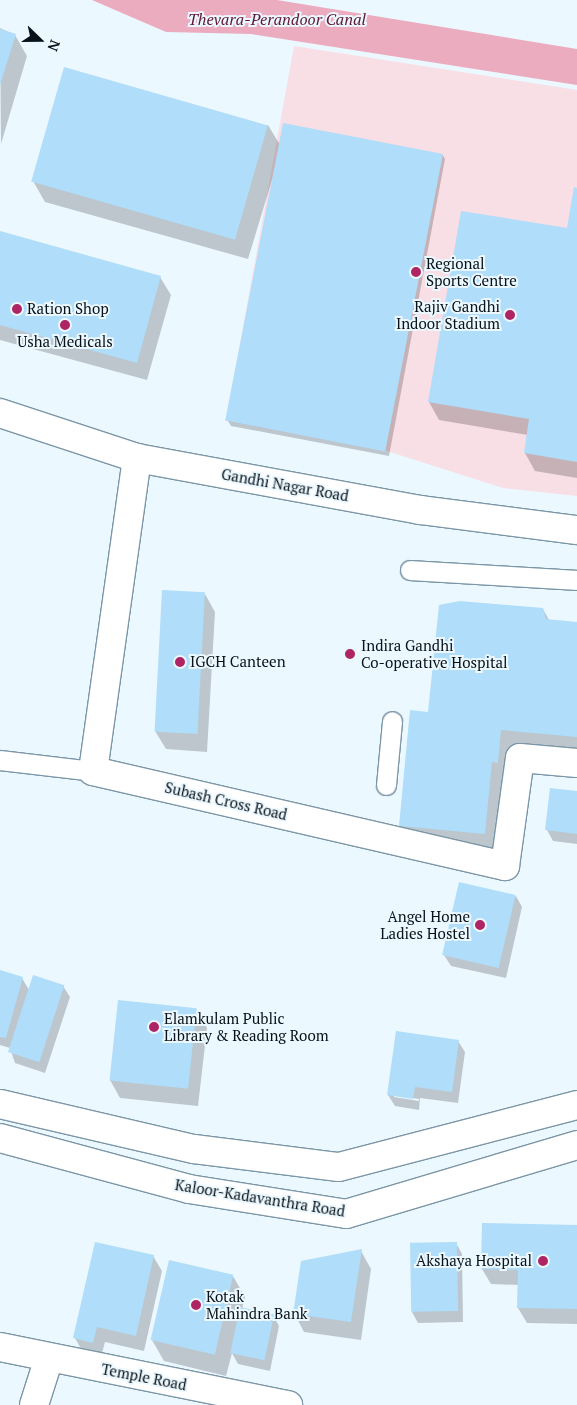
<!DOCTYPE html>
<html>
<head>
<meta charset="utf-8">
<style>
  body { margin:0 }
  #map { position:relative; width:577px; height:1405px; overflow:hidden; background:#ecf8ff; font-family:"PT Serif",serif }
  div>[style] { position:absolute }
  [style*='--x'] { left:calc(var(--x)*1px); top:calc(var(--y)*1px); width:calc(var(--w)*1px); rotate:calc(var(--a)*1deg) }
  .green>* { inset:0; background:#f8dee5 }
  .water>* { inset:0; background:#ecacbf }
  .shadow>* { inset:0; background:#0003 }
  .building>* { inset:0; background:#afddfa; transform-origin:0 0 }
  .roads { filter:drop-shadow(1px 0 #7b96a7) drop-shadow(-1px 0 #7b96a7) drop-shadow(0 1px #7b96a7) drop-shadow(0 -1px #7b96a7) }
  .service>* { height:19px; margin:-9.5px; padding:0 9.5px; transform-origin:9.5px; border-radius:9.5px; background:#fff }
  .minor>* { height:28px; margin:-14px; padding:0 14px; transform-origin:14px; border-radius:14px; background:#fff }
  .tertiary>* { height:28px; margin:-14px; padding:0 14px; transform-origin:14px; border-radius:14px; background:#fff }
  .secondary>* { height:28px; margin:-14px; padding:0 14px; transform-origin:14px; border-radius:14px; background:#fff }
  .dots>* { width:14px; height:14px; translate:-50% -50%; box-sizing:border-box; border:2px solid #ecf8ff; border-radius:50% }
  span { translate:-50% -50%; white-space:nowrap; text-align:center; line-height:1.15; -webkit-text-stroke:4px #ecf8ff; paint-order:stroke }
  .poi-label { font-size:15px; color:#081218 }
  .left { translate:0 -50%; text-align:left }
  .right { translate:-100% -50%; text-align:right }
  .street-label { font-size:15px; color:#081218 }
  .water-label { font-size:16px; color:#601735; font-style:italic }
  .north { position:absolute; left:15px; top:15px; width:50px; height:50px; -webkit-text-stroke:4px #ecf8ff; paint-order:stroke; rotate:112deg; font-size:14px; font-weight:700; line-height:20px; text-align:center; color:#081218 }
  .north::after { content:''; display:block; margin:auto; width:18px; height:22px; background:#081218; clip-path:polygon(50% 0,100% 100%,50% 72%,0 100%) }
</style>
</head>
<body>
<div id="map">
  <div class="green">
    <div style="clip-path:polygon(294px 46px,577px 90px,577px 496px,503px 488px,387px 451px,226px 421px)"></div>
  </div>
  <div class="water">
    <div style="clip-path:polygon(92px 0,277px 0,577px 49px,577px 85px,251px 34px,166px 32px)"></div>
  </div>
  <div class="shadow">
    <div style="clip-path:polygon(0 28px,15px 35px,27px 56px,1px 144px)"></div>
    <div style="clip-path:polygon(268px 125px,280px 145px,442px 154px,445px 159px,389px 456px,231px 426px,228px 421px,275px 170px,248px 259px,45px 202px,33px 181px)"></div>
    <div style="clip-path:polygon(577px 189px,577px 478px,535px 471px,525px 453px,528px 435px,439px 420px,429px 402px,568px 230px)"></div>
    <div style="clip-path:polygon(0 232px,160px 277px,171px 295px,147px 380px,0 340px)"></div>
    <div style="clip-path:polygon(205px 594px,215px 612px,207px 752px,166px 749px,155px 731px)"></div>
    <div style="clip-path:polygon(543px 609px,549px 620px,577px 623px,577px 757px,513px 751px,496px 855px,412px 846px,400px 825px,429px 713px)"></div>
    <div style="clip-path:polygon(577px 792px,577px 844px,553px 841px,547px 830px)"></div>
    <div style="clip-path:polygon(516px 896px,522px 907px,506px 978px,451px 966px,444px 955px)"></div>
    <div style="clip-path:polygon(0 972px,22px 978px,29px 990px,63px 986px,70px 997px,45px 1073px,15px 1063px,10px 1048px,0 1045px)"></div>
    <div style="clip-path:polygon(119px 1001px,196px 1009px,207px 1028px,198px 1106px,120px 1098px,110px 1080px)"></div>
    <div style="clip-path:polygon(evenodd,458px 1041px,465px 1052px,458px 1103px,420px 1098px,419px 1110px,395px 1106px,388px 1095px,458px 1041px,394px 1095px,419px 1099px,419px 1101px,394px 1097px,394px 1095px)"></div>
    <div style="clip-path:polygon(577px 1226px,577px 1324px,527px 1323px,518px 1308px,519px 1285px,491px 1284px,482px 1269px)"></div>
    <div style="clip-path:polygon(456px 1243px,462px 1254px,463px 1322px,418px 1323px,412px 1312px)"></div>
    <div style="clip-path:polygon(361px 1251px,371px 1269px,361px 1340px,304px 1332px,294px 1313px)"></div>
    <div style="clip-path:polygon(153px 1256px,162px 1271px,144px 1351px,105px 1342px,101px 1357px,84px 1354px,75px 1338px)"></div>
    <div style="clip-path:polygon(233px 1276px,245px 1297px,242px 1309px,273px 1315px,279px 1326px,270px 1371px,238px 1364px,232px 1353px,226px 1376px,164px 1361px,152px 1340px)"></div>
  </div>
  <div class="building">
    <div style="clip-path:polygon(0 29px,16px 34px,0 85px)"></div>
    <div style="left:64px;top:67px;width:212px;height:119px;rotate:16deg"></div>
    <div style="left:283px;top:123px;width:163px;height:303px;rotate:11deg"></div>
    <div style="clip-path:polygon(574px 187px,577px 188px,577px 462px,524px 453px,529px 419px,428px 402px,461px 211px,567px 228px)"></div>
    <div style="clip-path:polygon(0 231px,161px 276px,137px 363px,0 325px)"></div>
    <div style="left:162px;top:590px;width:43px;height:142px;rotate:3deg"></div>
    <div style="clip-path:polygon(460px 601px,543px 608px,546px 619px,577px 622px,577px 737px,501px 730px,498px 763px,492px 762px,485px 834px,399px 826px,410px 710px,428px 712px,439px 605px)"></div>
    <div style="clip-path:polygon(550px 788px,577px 791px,577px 834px,545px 830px)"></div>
    <div style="left:459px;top:882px;width:58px;height:75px;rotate:13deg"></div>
    <div style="clip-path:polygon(0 970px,23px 977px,6px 1038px,0 1037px)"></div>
    <div style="left:33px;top:975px;width:33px;height:81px;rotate:18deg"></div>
    <div style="left:118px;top:1000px;width:79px;height:81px;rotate:6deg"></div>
    <div style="clip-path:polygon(396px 1031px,459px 1040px,452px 1092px,415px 1087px,413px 1099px,387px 1095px)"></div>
    <div style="clip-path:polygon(482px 1223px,577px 1225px,577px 1309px,517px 1308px,518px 1270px,481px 1269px)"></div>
    <div style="clip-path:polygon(95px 1242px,154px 1255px,136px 1336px,97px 1327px,93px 1343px,73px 1338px)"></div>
    <div style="left:457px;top:1242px;width:69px;height:47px;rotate:89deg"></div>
    <div style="clip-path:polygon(362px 1249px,351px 1322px,293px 1314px,301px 1261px)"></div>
    <div style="left:169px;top:1260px;width:66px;height:82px;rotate:13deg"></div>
    <div style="left:240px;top:1307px;width:35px;height:47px;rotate:12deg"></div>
  </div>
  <div class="roads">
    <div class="service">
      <div style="--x:410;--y:570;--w:167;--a:3.4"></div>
      <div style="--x:0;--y:760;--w:94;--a:6.7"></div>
      <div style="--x:386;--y:785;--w:64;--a:-84.6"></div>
    </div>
    <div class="minor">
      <div style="--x:137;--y:458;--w:316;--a:98"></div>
      <div style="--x:93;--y:771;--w:423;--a:13"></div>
      <div style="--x:505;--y:866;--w:109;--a:-82.1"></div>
      <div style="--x:520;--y:758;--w:57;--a:5"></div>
      <div style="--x:0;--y:1347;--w:294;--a:11.4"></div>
      <div style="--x:34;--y:1405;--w:49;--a:-72.3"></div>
    </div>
    <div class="tertiary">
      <div style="--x:0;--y:413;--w:144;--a:18.2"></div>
      <div style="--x:137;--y:458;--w:288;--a:10.4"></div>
      <div style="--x:420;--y:510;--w:158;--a:7.3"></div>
    </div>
    <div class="secondary">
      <div style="--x:0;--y:1104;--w:199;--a:13.1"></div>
      <div style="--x:194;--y:1149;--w:146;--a:7.1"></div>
      <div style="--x:339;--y:1167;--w:246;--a:-14.6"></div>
      <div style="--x:0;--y:1138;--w:196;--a:15.1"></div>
      <div style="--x:189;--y:1189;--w:159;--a:9"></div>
      <div style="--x:346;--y:1214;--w:241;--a:-16.6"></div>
    </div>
  </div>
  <div class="dots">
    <div style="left:416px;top:272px;background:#af2462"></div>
    <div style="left:17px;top:309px;background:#af2462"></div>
    <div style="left:510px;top:315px;background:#af2462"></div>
    <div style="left:65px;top:325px;background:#af2462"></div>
    <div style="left:350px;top:654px;background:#af2462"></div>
    <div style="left:180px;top:662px;background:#af2462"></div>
    <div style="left:480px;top:925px;background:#af2462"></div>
    <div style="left:154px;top:1027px;background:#af2462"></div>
    <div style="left:543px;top:1261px;background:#af2462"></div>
    <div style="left:196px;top:1305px;background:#af2462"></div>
  </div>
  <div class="poi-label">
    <span class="left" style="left:426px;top:272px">Regional<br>Sports Centre</span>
    <span class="right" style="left:500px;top:315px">Rajiv Gandhi<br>Indoor Stadium</span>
    <span class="left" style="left:27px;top:309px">Ration Shop</span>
    <span style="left:65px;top:342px">Usha Medicals</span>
    <span class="left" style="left:361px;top:654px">Indira Gandhi<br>Co-operative Hospital</span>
    <span class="left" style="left:190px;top:662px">IGCH Canteen</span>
    <span class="right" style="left:470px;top:925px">Angel Home<br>Ladies Hostel</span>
    <span class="left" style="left:164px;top:1027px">Elamkulam Public<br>Library &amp; Reading Room</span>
    <span class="right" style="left:532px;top:1261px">Akshaya Hospital</span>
    <span class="left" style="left:206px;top:1305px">Kotak<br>Mahindra Bank</span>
  </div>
  <div class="street-label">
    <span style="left:285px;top:485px;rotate:10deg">Gandhi Nagar Road</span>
    <span style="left:226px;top:801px;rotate:13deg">Subash Cross Road</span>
    <span style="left:260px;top:1198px;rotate:9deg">Kaloor-Kadavanthra Road</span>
    <span style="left:144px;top:1377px;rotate:11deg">Temple Road</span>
  </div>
  <div class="water-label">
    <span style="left:277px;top:19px">Thevara-Perandoor Canal</span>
  </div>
  <div class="north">N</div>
</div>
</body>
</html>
